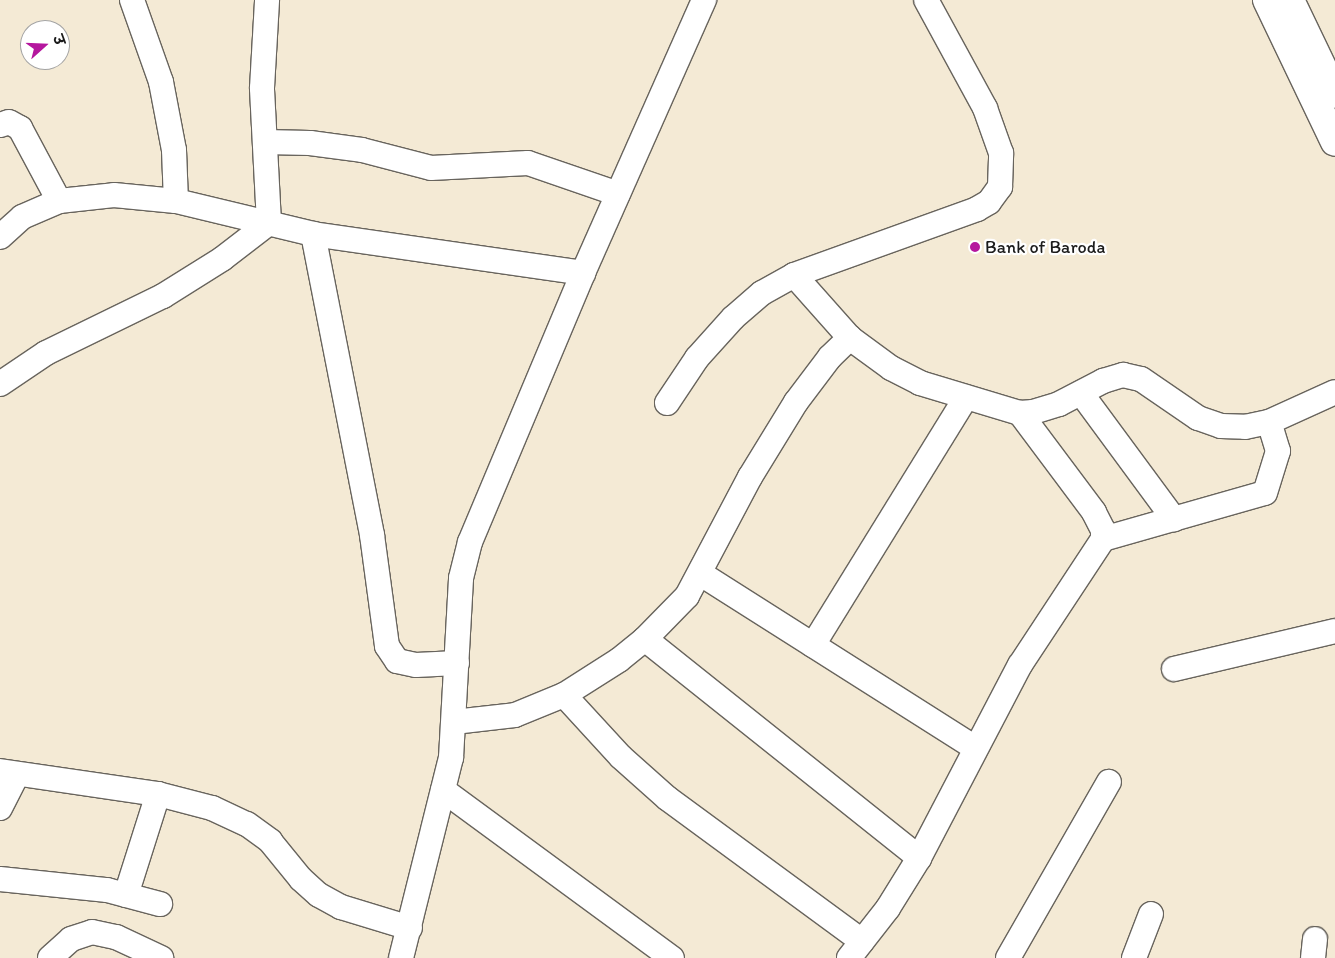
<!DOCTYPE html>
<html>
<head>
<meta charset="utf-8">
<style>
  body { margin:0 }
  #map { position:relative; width:1335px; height:958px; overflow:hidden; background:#f4ead5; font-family:Itim,"Playpen Sans Deva",sans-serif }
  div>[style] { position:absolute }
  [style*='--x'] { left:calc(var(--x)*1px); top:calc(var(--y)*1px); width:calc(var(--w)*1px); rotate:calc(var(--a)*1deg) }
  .roads { filter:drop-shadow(1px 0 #68645d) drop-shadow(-1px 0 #68645d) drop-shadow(0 1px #68645d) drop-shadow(0 -1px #68645d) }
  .street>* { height:24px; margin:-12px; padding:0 12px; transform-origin:12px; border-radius:12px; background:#fff }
  .secondary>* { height:28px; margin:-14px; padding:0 14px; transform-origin:14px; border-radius:14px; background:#fff }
  .dots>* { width:14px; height:14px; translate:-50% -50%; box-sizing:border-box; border:2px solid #fff; border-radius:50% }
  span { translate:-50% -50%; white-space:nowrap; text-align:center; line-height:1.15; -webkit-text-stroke:4.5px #fff; paint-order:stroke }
  .poi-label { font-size:18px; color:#1c1c1c }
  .left { translate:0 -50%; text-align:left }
  .north { position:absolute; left:20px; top:20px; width:50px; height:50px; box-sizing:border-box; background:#fff; border:1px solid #a4a4a4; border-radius:50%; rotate:70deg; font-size:14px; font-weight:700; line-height:20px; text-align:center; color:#1c1c1c }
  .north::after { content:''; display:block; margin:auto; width:18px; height:22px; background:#b5179e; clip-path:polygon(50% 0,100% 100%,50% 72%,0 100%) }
</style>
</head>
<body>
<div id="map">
  <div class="roads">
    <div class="street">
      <div style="--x:132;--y:0;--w:87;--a:70.5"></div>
      <div style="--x:161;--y:82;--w:69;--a:79.2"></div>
      <div style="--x:174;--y:150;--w:51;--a:87.8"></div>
      <div style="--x:0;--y:125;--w:9;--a:-18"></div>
      <div style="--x:9;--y:122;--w:13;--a:29"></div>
      <div style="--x:20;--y:128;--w:83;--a:61.9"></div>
      <div style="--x:265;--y:142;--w:45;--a:1.3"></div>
      <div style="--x:310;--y:143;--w:52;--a:7.7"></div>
      <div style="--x:362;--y:150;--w:71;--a:14.6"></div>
      <div style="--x:431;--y:168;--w:97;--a:-3"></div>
      <div style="--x:528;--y:163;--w:95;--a:19"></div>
      <div style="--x:313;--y:234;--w:307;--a:78.9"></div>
      <div style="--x:372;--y:535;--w:112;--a:82.3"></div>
      <div style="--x:387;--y:646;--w:18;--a:56"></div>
      <div style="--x:397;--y:661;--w:19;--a:12"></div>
      <div style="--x:416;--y:665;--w:41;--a:-2.8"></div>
      <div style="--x:0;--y:237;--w:30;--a:-42"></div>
      <div style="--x:22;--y:217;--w:40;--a:-23.4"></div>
      <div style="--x:59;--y:201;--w:55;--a:-6.2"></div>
      <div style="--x:114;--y:195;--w:62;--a:5.5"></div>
      <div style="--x:176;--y:201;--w:141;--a:13.5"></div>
      <div style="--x:313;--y:234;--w:273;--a:8.2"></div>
      <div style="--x:794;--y:275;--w:84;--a:48.4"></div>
      <div style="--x:850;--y:338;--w:51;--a:36.2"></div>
      <div style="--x:891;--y:368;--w:33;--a:27"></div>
      <div style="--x:920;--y:383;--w:104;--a:16.7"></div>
      <div style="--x:1020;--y:413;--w:13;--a:-4"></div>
      <div style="--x:1033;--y:412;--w:27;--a:-17"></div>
      <div style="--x:1059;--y:404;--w:50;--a:-27.6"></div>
      <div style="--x:1103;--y:381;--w:21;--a:-17"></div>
      <div style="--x:1123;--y:375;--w:18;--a:13"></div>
      <div style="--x:1141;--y:379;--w:69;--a:34.4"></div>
      <div style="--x:1198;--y:418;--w:24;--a:19"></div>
      <div style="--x:1221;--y:426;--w:24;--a:2"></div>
      <div style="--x:1245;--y:427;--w:25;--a:-12"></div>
      <div style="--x:1269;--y:422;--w:72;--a:-24.4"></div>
      <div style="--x:0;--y:384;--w:55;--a:-34"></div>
      <div style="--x:46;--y:353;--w:130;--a:-26"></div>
      <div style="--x:163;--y:296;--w:70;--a:-32.1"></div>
      <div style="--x:222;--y:259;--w:59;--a:-37.5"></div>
      <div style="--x:269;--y:223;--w:135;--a:-93"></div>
      <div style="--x:262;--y:88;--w:88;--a:-86.7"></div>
      <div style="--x:1081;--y:393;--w:157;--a:53.6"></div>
      <div style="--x:667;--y:403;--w:54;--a:-56.3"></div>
      <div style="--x:697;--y:358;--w:54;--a:-48"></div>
      <div style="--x:733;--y:318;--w:38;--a:-41"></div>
      <div style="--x:762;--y:293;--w:37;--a:-29"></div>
      <div style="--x:794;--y:275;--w:195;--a:-19.8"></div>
      <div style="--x:977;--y:209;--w:14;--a:-30"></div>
      <div style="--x:989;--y:202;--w:19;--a:-54"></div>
      <div style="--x:1000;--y:187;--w:34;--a:-88"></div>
      <div style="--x:1001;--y:153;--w:48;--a:-109.6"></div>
      <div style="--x:985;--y:108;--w:123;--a:-118.6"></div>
      <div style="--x:1103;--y:539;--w:168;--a:-15.9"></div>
      <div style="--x:1265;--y:493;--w:44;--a:-72.8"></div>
      <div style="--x:1278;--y:451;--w:30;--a:-107"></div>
      <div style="--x:701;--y:574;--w:325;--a:32.4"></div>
      <div style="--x:645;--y:639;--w:351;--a:38.6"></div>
      <div style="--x:813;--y:645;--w:291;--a:-58.3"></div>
      <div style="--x:1174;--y:669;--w:165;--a:-13.3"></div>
      <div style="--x:564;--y:695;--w:84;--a:47.4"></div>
      <div style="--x:621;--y:757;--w:62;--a:41.7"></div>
      <div style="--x:667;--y:798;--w:242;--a:36.3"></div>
      <div style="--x:454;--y:722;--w:61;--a:-6.5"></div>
      <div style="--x:515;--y:715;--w:53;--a:-22.2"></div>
      <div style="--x:564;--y:695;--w:65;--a:-32.5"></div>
      <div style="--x:619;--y:660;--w:33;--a:-39"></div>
      <div style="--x:645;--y:639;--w:60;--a:-45.7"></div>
      <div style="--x:687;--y:596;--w:135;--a:-62.1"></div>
      <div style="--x:750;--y:477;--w:88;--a:-58.5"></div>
      <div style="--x:796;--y:402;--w:56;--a:-52.9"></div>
      <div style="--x:830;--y:357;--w:28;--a:-44"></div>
      <div style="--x:0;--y:771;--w:160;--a:8.3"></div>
      <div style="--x:158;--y:794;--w:56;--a:14.5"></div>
      <div style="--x:212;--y:808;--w:38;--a:25"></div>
      <div style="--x:247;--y:824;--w:29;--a:36"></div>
      <div style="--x:270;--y:841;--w:49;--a:50.8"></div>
      <div style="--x:301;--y:879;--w:24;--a:42"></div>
      <div style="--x:319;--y:895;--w:25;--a:29"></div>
      <div style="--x:341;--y:907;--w:72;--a:16.9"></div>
      <div style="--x:443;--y:790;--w:284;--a:36.3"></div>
      <div style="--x:0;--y:808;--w:37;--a:-63"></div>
      <div style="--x:0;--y:879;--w:108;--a:5.9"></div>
      <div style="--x:107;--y:890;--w:55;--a:14.8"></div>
      <div style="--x:126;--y:895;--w:106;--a:-72.4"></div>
      <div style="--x:50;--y:958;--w:28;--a:-42"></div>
      <div style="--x:71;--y:939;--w:22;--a:-18"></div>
      <div style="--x:92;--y:932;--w:25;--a:12"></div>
      <div style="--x:116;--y:937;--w:50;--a:25"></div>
      <div style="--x:401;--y:958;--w:206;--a:-76"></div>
      <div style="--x:451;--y:758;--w:180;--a:-86.8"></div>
      <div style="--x:461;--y:578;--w:37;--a:-76"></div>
      <div style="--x:470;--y:542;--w:292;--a:-67.2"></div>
      <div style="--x:583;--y:273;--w:299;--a:-66.1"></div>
      <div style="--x:849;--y:958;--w:63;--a:-52"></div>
      <div style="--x:888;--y:908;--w:59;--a:-58.2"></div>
      <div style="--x:919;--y:858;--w:218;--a:-62.4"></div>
      <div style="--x:1020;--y:665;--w:151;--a:-56.6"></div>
      <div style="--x:1103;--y:539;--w:9;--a:-90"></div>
      <div style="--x:1103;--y:530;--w:20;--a:-117"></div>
      <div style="--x:1094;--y:512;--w:124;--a:-126.8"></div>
      <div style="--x:1008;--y:958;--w:203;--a:-60.2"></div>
      <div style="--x:1134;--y:958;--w:47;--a:-68.9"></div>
      <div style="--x:1313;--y:958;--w:19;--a:-84"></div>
    </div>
    <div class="secondary">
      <div style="--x:1267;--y:0;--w:157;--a:64.4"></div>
      <div style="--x:1290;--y:0;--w:104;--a:64.4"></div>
    </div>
  </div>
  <div class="dots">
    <div style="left:975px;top:247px;background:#b5179e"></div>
  </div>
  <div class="poi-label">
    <span class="left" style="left:985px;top:247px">Bank of Baroda</span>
  </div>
  <div class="north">उ</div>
</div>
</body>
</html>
